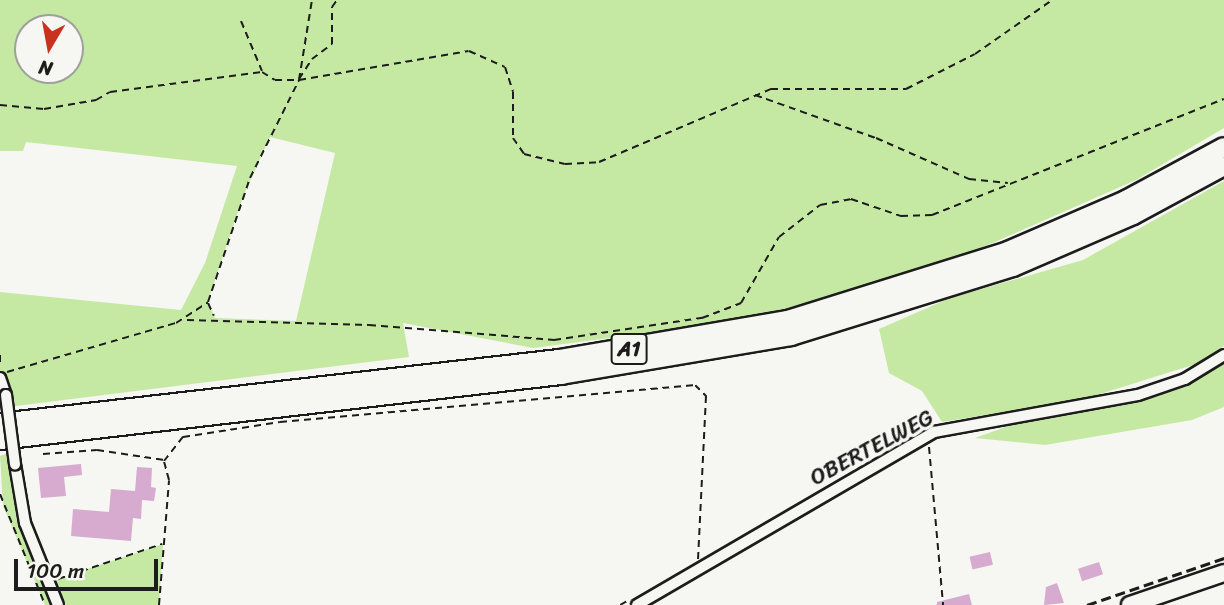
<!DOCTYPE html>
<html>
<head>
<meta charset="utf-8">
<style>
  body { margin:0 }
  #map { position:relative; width:1224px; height:605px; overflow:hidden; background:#f6f6f2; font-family:Sriracha,sans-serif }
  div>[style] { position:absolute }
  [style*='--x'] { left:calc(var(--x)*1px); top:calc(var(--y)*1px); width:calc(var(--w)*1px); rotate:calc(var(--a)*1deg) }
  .green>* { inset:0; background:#c5e9a3 }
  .building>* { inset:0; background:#d6abcf; transform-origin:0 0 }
  .path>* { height:2px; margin-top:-1px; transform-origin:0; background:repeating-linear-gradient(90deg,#1c1c1c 0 7px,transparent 0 12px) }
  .roads { filter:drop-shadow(2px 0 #1c1c1c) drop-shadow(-2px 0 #1c1c1c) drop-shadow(0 2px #1c1c1c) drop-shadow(0 -2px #1c1c1c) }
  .minor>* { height:10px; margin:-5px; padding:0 5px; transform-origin:5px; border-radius:5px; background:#f6f6f2 }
  .primary>* { height:16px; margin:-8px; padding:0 8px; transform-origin:8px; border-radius:8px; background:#f6f6f2 }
  .motorway>* { height:18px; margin:-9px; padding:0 9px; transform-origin:9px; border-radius:9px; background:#f6f6f2 }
  .rail>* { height:2.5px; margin-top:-1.25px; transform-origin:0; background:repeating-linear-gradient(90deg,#1c1c1c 0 10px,transparent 0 15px) }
  .bridges { filter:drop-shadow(2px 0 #1c1c1c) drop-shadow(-2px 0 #1c1c1c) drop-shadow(0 2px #1c1c1c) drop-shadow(0 -2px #1c1c1c) }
  .minor-bridge>* { height:10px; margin:-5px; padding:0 5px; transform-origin:5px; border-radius:5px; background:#f6f6f2 }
  span { translate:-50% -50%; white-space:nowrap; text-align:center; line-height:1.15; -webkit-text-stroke:7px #f6f6f2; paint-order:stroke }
  .shield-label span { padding:2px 5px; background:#f6f6f2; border:2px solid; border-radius:5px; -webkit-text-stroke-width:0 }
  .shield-label { font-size:21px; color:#1c1c1c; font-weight:700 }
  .street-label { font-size:23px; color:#1c1c1c }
  .north { position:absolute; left:14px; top:14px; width:70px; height:70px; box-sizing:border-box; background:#f6f6f2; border:2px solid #9f9f9c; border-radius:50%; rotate:190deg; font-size:19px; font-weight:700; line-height:28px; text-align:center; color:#1c1c1c }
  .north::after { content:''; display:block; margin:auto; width:24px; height:32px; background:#c8321e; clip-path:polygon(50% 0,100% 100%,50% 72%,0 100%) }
  .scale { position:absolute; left:14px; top:559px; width:144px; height:32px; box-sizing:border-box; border:4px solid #1c1c1c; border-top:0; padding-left:9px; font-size:21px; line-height:24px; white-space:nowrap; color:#1c1c1c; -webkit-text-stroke:5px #f6f6f2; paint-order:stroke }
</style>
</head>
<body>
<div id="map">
  <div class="green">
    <div style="clip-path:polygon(evenodd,0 0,1224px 0,1224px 128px,1136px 180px,979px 249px,871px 288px,724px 323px,533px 348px,403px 323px,409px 357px,0 408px,0 292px,181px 310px,205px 263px,237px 166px,26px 142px,23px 151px,0 151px,0 0,28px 28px,70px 28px,70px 70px,28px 70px,28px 28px,0 0,270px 137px,335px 153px,296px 321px,215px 318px,208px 301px,243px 197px,270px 137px)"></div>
    <div style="clip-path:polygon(1224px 181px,1224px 346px,1196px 364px,1084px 399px,942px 422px,922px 391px,889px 373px,879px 329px,950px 298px,1083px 260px)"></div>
    <div style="clip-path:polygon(1224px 355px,1224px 407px,1192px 420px,1045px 445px,975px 438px,1042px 414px,1170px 385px)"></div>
    <div style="clip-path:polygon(6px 454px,15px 464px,19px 496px,48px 582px,163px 544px,159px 605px,45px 605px,3px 506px,0 456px)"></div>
  </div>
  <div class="building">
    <div style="clip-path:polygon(81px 464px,82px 475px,64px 477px,66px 496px,41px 498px,38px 468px)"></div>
    <div style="clip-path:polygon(137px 467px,152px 468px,151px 487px,156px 488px,154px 501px,142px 500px,141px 519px,133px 518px,131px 541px,71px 536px,73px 509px,109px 512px,111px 489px,135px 491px)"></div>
    <div style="left:990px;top:552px;width:13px;height:21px;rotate:77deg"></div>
    <div style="left:1099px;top:562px;width:13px;height:22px;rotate:72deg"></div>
    <div style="clip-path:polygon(1057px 583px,1064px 603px,1044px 605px,1046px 587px)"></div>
    <div style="clip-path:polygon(969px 594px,972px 605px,937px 605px,937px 602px)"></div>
  </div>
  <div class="path">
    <div style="--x:241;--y:21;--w:54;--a:67.2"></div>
    <div style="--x:299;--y:79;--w:24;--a:-57"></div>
    <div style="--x:312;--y:59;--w:25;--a:-37"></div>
    <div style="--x:332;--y:44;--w:37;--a:-90"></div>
    <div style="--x:332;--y:7;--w:9;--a:-54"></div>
    <div style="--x:755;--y:95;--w:128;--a:19.6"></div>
    <div style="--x:876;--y:138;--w:102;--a:23.8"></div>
    <div style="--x:969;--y:179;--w:39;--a:6"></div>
    <div style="--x:0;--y:105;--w:44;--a:5.2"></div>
    <div style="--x:44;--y:109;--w:53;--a:-9.8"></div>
    <div style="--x:96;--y:100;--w:16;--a:-30"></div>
    <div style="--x:110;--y:92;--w:153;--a:-7.5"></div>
    <div style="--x:262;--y:72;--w:15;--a:32"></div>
    <div style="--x:275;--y:80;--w:24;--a:0"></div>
    <div style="--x:299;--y:80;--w:172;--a:-9.7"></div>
    <div style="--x:469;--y:51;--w:39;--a:24"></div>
    <div style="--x:505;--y:67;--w:26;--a:72"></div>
    <div style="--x:513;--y:92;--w:46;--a:90"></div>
    <div style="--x:513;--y:138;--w:19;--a:55"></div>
    <div style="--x:524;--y:154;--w:42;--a:13.7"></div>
    <div style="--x:565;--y:164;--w:34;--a:-3"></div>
    <div style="--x:599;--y:162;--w:187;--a:-23"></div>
    <div style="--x:771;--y:89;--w:135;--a:0"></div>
    <div style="--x:906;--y:89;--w:77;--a:-26.9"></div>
    <div style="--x:975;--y:54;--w:94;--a:-35"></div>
    <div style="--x:208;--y:303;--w:14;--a:65"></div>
    <div style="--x:187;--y:320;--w:182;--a:1.6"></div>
    <div style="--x:369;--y:325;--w:186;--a:4.6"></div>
    <div style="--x:554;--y:340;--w:150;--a:-8.5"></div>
    <div style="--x:702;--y:318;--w:42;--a:-21"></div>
    <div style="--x:741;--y:303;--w:76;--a:-60.1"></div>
    <div style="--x:779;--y:237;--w:52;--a:-38"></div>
    <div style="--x:820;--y:205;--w:32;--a:-11"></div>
    <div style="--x:851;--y:199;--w:53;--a:18.8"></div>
    <div style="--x:901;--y:216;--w:31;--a:-2"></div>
    <div style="--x:932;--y:215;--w:314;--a:-21.7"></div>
    <div style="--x:0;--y:355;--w:11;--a:90"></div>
    <div style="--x:7;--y:372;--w:176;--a:-16.2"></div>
    <div style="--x:176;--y:323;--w:38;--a:-33"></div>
    <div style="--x:208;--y:302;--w:131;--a:-71.3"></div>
    <div style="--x:250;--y:178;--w:110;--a:-63.4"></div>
    <div style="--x:299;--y:80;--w:81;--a:-80.8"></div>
    <div style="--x:929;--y:447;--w:159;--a:84.9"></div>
    <div style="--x:43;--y:454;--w:54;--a:-4.2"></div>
    <div style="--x:97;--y:450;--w:68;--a:8.5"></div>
    <div style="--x:0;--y:494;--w:120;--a:67.9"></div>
    <div style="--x:58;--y:579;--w:110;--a:-18.6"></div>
    <div style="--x:159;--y:605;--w:125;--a:-85.4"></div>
    <div style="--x:169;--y:480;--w:20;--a:-105"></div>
    <div style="--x:164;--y:461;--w:31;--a:-52"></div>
    <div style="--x:183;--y:437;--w:98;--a:-8.8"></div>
    <div style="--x:280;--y:422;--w:417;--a:-5.1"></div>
    <div style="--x:695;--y:385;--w:16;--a:45"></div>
    <div style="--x:706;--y:396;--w:164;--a:92.8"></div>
    <div style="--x:620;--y:605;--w:10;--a:-29"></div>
  </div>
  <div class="roads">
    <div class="minor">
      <div style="--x:0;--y:378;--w:18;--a:71"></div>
      <div style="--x:15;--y:464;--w:60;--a:80.4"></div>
      <div style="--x:25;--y:523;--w:88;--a:68.1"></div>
      <div style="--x:637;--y:605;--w:344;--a:-30.2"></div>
      <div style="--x:934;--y:432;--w:207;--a:-10.3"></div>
      <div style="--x:1138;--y:395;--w:50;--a:-18.8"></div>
      <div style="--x:1185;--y:379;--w:46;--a:-31.6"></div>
    </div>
    <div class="primary">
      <div style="--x:1130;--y:605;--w:99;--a:-18.8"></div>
    </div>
    <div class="motorway">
      <div style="--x:0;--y:423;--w:563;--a:-6.53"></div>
      <div style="--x:559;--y:359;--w:232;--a:-9.7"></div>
      <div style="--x:788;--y:320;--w:231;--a:-17.4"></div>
      <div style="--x:1008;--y:251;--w:129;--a:-23.4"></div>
      <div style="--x:1126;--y:200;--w:111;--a:-28.4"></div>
      <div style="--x:0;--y:440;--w:565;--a:-6.61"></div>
      <div style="--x:561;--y:375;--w:233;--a:-9.6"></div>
      <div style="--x:791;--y:336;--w:232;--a:-17.3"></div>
      <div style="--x:1013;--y:267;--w:131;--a:-23.4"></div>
      <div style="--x:1133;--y:215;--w:103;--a:-28.3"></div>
    </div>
  </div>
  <div class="rail">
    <div style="--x:1087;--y:605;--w:145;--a:-18.9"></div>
  </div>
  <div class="bridges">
    <div class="minor-bridge">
      <div style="--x:6;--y:395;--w:70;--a:82.6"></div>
    </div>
  </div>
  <div class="shield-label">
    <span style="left:629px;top:349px">A1</span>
  </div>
  <div class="street-label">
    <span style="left:872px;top:448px;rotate:-28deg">OBERTELWEG</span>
  </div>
  <div class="north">N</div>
  <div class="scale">100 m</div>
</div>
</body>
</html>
